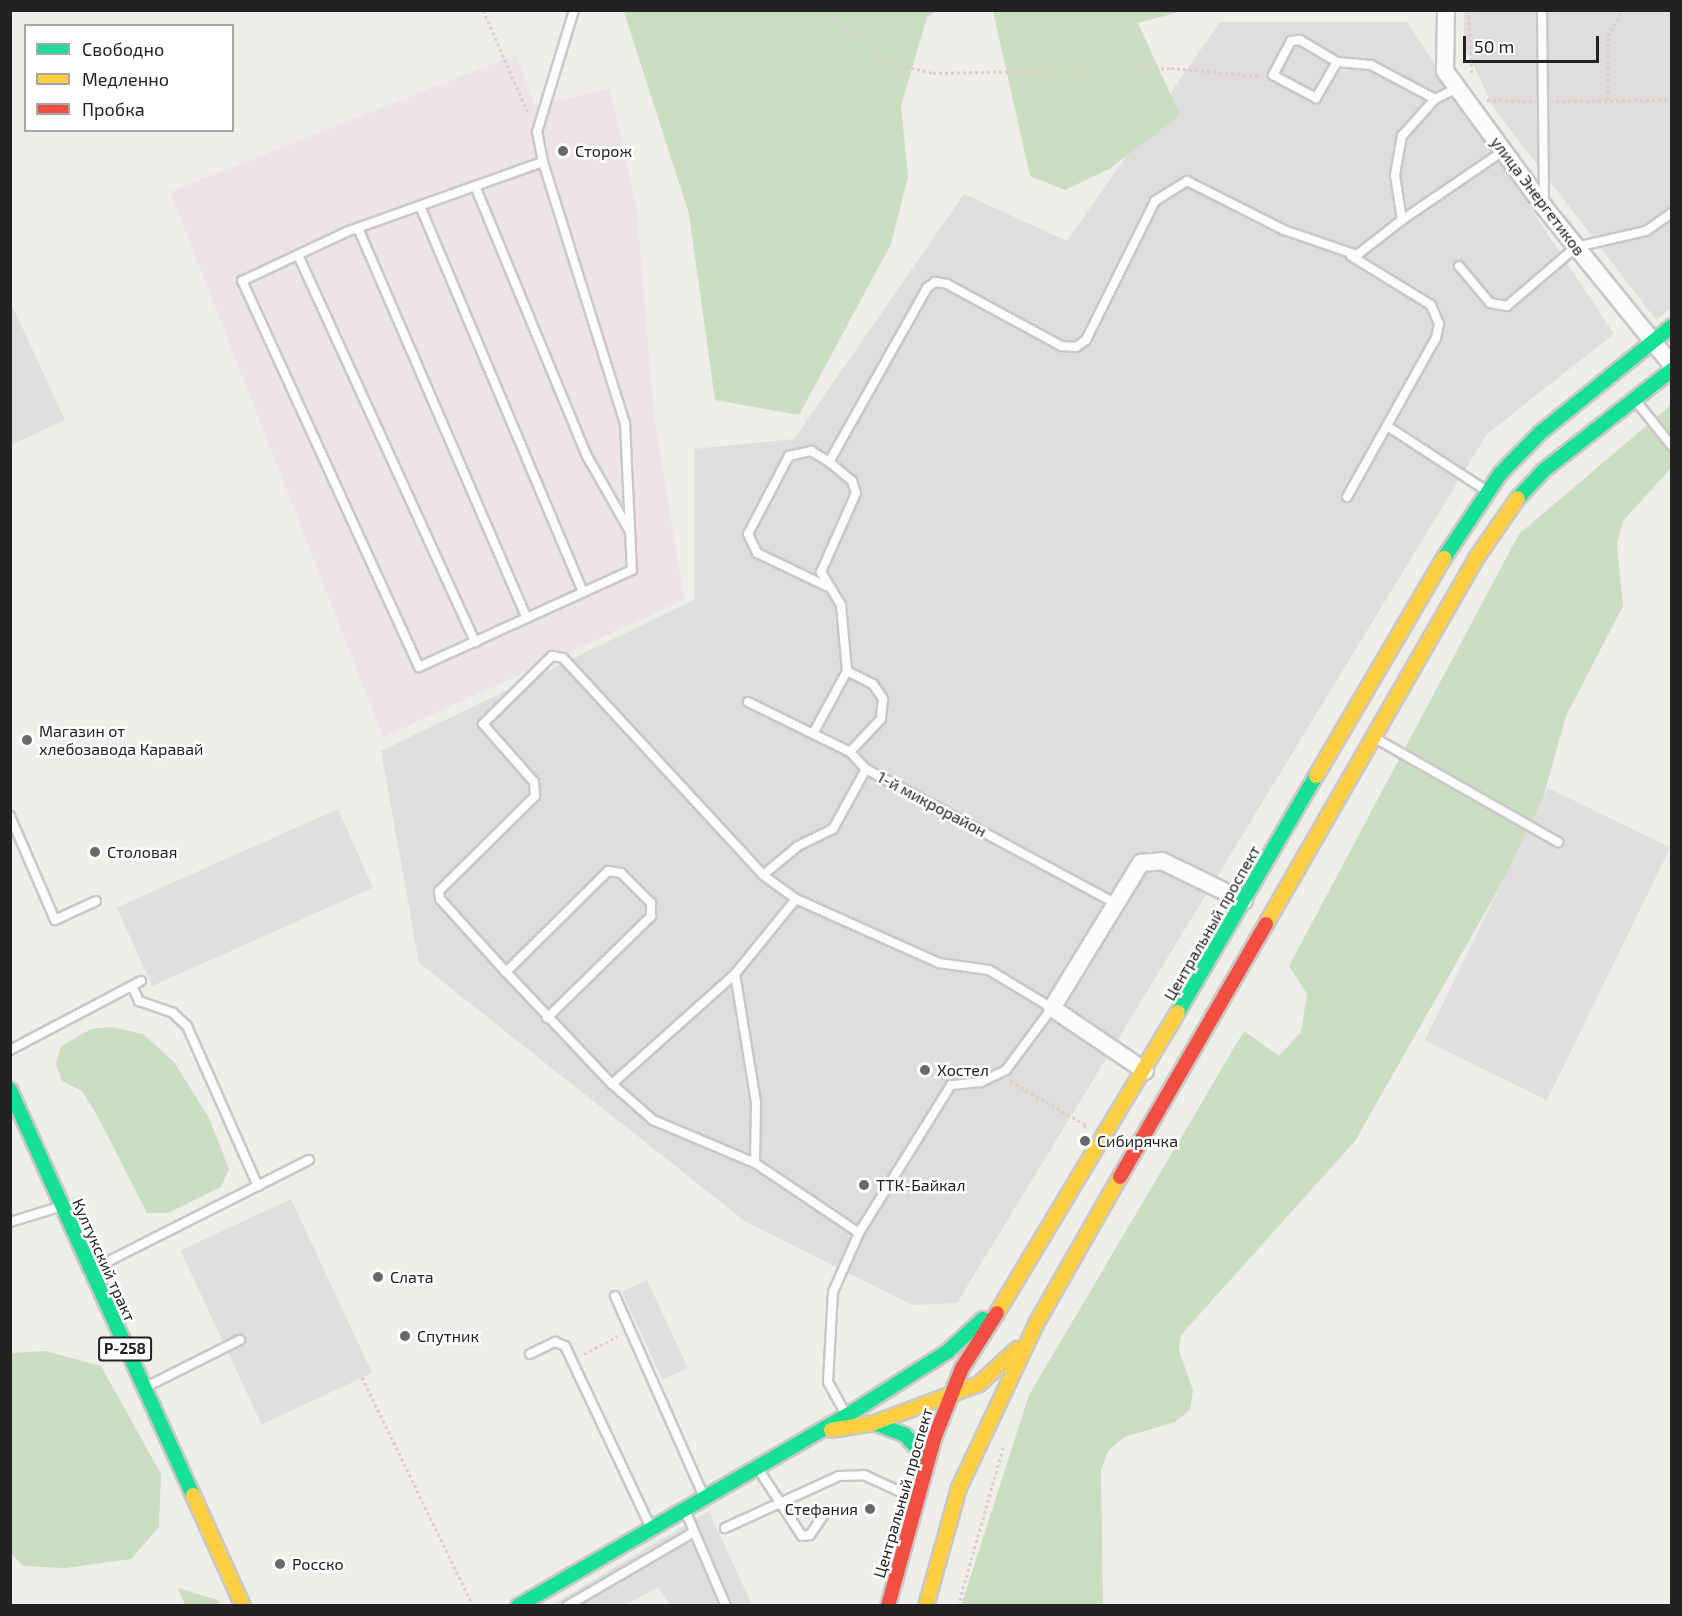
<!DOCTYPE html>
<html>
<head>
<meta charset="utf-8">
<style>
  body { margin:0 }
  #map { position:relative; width:1682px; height:1616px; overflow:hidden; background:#f0eeeb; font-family:"Exo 2",sans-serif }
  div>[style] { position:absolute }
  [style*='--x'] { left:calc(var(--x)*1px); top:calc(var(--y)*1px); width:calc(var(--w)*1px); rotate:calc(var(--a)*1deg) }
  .residential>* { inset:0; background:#dfdedc }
  .industrial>* { inset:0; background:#ede4e9 }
  .forest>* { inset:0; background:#cbdec1 }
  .parking>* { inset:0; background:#e0dfde; transform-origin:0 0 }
  .path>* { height:3px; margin-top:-1.5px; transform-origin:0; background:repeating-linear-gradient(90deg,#dccecd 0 3px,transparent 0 6px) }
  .roads { filter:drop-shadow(2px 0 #c9c8c7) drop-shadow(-2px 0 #c9c8c7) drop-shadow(0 2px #c9c8c7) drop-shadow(0 -2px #c9c8c7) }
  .lane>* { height:8px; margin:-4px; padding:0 4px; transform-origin:4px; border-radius:4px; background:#fdfcfc }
  .street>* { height:16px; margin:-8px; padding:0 8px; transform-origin:8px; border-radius:8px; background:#fdfcfc }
  .fast>* { height:14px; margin:-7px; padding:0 7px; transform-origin:7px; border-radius:7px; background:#16e098 }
  .slow>* { height:14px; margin:-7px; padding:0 7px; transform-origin:7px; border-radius:7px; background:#ffcf43 }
  .jam>* { height:14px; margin:-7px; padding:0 7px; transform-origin:7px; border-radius:7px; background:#f24e42 }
  .dots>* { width:16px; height:16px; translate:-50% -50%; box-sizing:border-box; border:3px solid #fff; border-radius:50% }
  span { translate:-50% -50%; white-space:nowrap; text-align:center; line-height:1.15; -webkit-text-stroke:5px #fff; paint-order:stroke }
  .shield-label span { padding:2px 4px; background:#fff; border:2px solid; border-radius:4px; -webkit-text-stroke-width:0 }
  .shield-label { font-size:15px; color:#222; font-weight:700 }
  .poi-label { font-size:16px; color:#222 }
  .left { translate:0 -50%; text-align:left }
  .right { translate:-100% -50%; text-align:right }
  .street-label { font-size:16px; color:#222 }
  .frame { position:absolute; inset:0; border:12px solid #222; pointer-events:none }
  .legend { position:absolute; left:24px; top:24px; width:210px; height:108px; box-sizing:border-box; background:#fff; border:2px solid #a7a7a7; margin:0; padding:8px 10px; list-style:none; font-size:18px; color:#222 }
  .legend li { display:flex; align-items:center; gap:12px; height:30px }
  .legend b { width:30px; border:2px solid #a7a7a7 }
  .scale { position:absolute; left:1463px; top:36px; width:136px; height:27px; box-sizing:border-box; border:3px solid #222; border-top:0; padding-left:8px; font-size:18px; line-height:21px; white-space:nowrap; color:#222; -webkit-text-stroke:4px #fff; paint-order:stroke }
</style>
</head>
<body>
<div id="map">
  <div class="residential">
    <div style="clip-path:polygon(1464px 11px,1671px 11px,1671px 308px,1656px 320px,1493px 107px,1464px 45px)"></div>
    <div style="clip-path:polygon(1220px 22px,1407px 22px,1614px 334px,1487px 434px,957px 1303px,912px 1305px,746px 1222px,419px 963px,381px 751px,694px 600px,694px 449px,794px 439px,964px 194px,1067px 241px)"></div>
  </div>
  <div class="industrial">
    <div style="clip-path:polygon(517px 54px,535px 106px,610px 88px,637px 208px,654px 412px,684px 600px,383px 737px,170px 192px)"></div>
  </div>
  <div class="forest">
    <div style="clip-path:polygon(937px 11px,927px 17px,901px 106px,908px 177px,891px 244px,799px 415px,715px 400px,689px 214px,624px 12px)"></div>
    <div style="clip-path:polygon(993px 11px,1183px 11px,1138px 23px,1180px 115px,1109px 169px,1065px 190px,1030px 176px)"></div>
    <div style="clip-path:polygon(1671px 405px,1671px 468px,1623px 521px,1617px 544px,1623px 606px,1566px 716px,1536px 823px,1355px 1141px,1181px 1335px,1179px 1351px,1193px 1390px,1190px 1410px,1175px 1422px,1125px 1437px,1109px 1450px,1101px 1469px,1103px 1605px,961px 1606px,1029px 1395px,1244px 1031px,1279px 1056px,1301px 1032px,1307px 994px,1289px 966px,1519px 534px)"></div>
    <div style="clip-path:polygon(112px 1027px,143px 1034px,174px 1062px,209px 1118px,229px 1169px,221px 1187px,168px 1213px,147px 1213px,97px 1115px,82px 1091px,62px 1081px,56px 1064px,61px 1046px,91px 1029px)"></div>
    <div style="clip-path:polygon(45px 1351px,101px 1366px,161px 1474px,159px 1527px,131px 1559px,65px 1568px,23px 1566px,11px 1553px,11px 1353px)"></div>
    <div style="clip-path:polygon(178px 1588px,218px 1600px,221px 1605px,185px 1605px)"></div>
  </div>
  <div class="parking">
    <div style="clip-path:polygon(10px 301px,65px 420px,11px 445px,10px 445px)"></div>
    <div style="left:1548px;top:788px;width:136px;height:281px;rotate:26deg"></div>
    <div style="left:338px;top:809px;width:86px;height:242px;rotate:66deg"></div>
    <div style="left:291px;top:1199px;width:192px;height:122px;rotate:65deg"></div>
    <div style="left:647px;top:1280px;width:97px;height:28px;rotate:65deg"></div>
    <div style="clip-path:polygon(709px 1511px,752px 1605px,670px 1605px,658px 1587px,626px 1605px,550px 1606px)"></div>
  </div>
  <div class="path">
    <div style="--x:483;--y:10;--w:112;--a:66.4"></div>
    <div style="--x:823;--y:10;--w:83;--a:38.7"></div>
    <div style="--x:888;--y:62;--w:46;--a:13.7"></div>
    <div style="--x:933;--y:73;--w:238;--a:-1.2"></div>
    <div style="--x:1171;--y:68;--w:90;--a:5.1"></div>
    <div style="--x:1468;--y:10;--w:66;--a:86.5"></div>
    <div style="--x:1487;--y:100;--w:45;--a:1.3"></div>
    <div style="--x:1608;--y:100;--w:64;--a:-90"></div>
    <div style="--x:1608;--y:36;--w:30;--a:-60"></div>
    <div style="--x:1556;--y:101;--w:116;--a:-0.5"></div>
    <div style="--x:1010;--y:1081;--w:88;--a:30.1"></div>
    <div style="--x:1086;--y:1125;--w:4;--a:117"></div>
    <div style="--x:584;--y:1354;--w:38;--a:-28"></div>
    <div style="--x:362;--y:1377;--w:254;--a:64.1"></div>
    <div style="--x:958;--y:1606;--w:168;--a:-74.1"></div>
  </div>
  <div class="roads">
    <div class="lane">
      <div style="--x:1542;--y:10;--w:192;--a:89.4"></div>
      <div style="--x:1337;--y:62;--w:42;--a:120.3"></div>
      <div style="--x:1316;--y:98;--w:49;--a:-151.9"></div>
      <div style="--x:1273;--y:75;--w:38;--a:-62"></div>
      <div style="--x:1291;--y:41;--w:9;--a:-6"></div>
      <div style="--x:1300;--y:40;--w:43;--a:30.7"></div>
      <div style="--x:1337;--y:62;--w:34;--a:5"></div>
      <div style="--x:1371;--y:65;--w:72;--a:28"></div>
      <div style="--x:1435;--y:99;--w:25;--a:-26"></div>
      <div style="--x:543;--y:162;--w:274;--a:72.6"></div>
      <div style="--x:625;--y:423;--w:147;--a:87.3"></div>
      <div style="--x:632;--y:570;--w:234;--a:155.5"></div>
      <div style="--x:419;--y:667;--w:425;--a:-114.6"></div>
      <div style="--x:242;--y:281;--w:115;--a:-25.2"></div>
      <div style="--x:346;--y:232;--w:209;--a:-19.6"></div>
      <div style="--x:543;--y:162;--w:31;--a:-101"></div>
      <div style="--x:537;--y:132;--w:127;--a:-73.1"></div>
      <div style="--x:475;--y:186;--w:292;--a:67.5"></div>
      <div style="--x:587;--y:456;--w:85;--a:60.4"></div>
      <div style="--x:420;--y:206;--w:419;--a:67.1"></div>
      <div style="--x:1402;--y:220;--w:122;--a:-34.3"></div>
      <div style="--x:358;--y:228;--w:425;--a:66.6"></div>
      <div style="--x:298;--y:255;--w:426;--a:65.4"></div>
      <div style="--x:1459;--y:266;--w:48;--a:50"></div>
      <div style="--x:1490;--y:303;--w:17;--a:10"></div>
      <div style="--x:1507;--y:306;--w:91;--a:-40.5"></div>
      <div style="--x:1576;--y:247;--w:72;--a:-12.9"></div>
      <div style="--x:1646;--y:231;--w:32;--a:-35"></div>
      <div style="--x:1636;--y:401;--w:58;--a:51.3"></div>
      <div style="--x:1387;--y:426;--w:119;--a:33"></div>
      <div style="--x:1347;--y:497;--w:182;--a:-60.8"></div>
      <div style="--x:1436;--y:338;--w:14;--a:-78"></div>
      <div style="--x:1439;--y:324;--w:21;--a:-113"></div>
      <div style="--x:1431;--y:305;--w:94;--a:-148.5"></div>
      <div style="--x:826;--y:586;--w:76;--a:-154.4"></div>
      <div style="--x:757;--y:553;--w:21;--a:-115"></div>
      <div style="--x:748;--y:534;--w:88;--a:-62.3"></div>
      <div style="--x:789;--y:456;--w:23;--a:-13"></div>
      <div style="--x:811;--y:451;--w:21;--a:31"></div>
      <div style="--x:847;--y:671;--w:29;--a:27"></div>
      <div style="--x:873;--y:684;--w:18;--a:56"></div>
      <div style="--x:883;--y:699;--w:20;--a:96"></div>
      <div style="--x:881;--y:719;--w:45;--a:133.2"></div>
      <div style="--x:850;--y:752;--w:23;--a:47"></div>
      <div style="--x:866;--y:769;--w:285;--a:28.3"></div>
      <div style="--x:748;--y:702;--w:114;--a:26.1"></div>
      <div style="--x:815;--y:730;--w:67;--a:-61.5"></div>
      <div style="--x:847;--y:671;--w:66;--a:-95.2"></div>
      <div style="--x:841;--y:605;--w:39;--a:-121"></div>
      <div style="--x:821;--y:572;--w:86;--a:-66.1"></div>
      <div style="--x:856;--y:493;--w:13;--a:-108"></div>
      <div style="--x:852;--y:481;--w:30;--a:-140"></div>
      <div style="--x:829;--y:462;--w:200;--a:-60.6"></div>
      <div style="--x:927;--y:288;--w:10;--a:-37"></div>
      <div style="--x:935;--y:282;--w:12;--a:9"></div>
      <div style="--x:947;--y:284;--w:130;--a:28.5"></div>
      <div style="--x:1061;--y:346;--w:15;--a:4"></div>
      <div style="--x:1076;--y:347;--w:12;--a:-35"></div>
      <div style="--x:1086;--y:340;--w:155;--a:-63.6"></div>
      <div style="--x:1155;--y:201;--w:38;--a:-32"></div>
      <div style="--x:1187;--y:181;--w:109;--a:26.8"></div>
      <div style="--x:1284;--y:230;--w:77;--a:18.9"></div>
      <div style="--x:1357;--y:255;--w:57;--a:-37.9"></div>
      <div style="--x:1402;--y:220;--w:46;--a:-98.8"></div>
      <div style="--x:1395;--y:175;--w:40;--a:-80"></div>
      <div style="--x:1402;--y:136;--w:50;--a:-48.3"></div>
      <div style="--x:1373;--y:737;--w:213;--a:29.6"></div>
      <div style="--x:10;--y:816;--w:113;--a:66.6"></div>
      <div style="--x:55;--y:920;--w:45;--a:-24.9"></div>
      <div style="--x:763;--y:875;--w:41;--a:36"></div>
      <div style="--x:506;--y:972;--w:154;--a:46.6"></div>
      <div style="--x:612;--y:1084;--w:165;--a:-41.8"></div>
      <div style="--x:735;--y:974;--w:97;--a:-50.9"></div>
      <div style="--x:796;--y:899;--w:157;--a:24.1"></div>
      <div style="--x:939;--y:963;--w:50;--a:8"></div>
      <div style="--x:989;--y:970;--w:74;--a:31.1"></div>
      <div style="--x:1052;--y:1008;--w:77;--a:126.6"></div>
      <div style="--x:1006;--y:1070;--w:28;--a:154"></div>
      <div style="--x:981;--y:1082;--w:30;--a:174"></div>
      <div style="--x:951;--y:1085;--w:174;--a:121.9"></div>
      <div style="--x:859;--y:1233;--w:64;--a:113.8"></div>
      <div style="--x:833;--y:1292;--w:90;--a:93.2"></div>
      <div style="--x:828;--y:1382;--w:38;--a:61"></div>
      <div style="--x:735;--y:974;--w:130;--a:80.7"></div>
      <div style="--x:756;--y:1102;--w:61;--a:90.9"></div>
      <div style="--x:755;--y:1163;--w:125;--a:33.9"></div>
      <div style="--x:132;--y:986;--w:17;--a:65"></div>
      <div style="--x:139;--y:1001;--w:36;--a:19"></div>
      <div style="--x:173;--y:1013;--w:19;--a:43"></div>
      <div style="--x:187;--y:1026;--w:175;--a:66.1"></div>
      <div style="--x:547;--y:1018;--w:146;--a:-44.4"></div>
      <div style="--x:651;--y:916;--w:13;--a:-90"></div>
      <div style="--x:651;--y:903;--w:42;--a:-135"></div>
      <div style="--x:621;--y:873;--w:13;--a:-171"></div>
      <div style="--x:608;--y:871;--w:144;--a:135.3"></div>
      <div style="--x:506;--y:972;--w:98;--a:-132.1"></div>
      <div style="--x:440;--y:899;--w:8;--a:-97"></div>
      <div style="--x:439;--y:891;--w:135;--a:-44.7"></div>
      <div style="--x:535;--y:796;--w:14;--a:-94"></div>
      <div style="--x:534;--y:782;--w:77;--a:-131.3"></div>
      <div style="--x:483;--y:724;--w:97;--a:-44.6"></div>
      <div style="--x:552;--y:656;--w:11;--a:10"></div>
      <div style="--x:563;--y:658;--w:295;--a:47.3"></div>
      <div style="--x:763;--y:875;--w:45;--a:-39.6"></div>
      <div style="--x:798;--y:846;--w:39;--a:-26"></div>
      <div style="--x:833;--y:829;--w:68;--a:-61.2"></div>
      <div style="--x:10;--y:1050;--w:148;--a:-27.8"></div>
      <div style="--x:612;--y:1084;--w:55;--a:41.3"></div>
      <div style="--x:653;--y:1120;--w:111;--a:22.9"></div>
      <div style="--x:10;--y:1222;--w:51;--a:-17"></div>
      <div style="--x:93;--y:1269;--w:242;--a:-26.8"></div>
      <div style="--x:615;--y:1296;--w:218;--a:66.1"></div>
      <div style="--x:530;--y:1354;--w:28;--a:-26"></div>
      <div style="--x:555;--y:1342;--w:11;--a:22"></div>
      <div style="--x:565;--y:1346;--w:199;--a:64.7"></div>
      <div style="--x:146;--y:1387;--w:105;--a:-26.6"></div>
      <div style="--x:757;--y:1467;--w:82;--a:56.9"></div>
      <div style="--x:802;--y:1536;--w:8;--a:-7"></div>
      <div style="--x:810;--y:1535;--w:25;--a:-56"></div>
      <div style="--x:685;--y:1510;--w:104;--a:66.9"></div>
      <div style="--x:725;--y:1528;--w:125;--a:-24.5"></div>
      <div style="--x:839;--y:1476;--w:25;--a:-2"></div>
      <div style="--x:864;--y:1475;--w:57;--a:24.8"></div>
      <div style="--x:567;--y:1606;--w:147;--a:-30.2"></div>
    </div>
    <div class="street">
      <div style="--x:1446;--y:10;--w:61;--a:90.9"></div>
      <div style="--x:1445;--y:71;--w:168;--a:53.9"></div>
      <div style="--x:1544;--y:207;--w:203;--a:51"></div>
      <div style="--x:1145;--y:1071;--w:112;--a:-145.9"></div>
      <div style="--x:1052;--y:1008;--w:170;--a:-58.5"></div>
      <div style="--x:1141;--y:863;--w:21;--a:-5"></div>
      <div style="--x:1162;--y:861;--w:91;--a:26"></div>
    </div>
    <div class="fast">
      <div style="--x:1518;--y:498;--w:37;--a:-47"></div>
      <div style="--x:1543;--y:471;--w:164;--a:-38.1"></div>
      <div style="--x:1444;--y:558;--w:101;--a:-56.3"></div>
      <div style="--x:1500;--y:474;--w:57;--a:-45.7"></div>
      <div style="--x:1540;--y:433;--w:170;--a:-39"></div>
      <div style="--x:1178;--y:1012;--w:273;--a:-59.7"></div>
      <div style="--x:10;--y:1090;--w:444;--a:65.7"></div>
      <div style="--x:874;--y:1423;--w:33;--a:21"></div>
      <div style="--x:905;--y:1435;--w:21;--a:47"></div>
      <div style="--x:919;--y:1450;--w:20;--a:72"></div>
      <div style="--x:518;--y:1606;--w:379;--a:-30.1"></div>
      <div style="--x:846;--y:1416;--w:120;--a:-32.4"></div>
      <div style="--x:947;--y:1352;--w:49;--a:-42.5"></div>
    </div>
    <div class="slow">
      <div style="--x:1316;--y:776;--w:253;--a:-59.6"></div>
      <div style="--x:1266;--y:924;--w:420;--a:-60.1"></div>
      <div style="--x:1475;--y:560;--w:75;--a:-55.3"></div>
      <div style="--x:997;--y:1313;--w:351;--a:-59"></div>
      <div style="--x:831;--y:1430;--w:44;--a:-9.2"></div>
      <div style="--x:874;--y:1423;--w:112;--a:-20.4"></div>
      <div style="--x:979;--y:1384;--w:52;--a:-42.6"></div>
      <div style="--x:193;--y:1495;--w:122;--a:65.8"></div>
      <div style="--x:926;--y:1606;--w:123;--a:-74.4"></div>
      <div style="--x:959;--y:1488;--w:181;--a:-64.8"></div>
      <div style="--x:1036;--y:1324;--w:169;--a:-60.3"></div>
    </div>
    <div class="jam">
      <div style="--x:1120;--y:1177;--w:292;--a:-60"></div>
      <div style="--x:888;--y:1606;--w:173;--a:-74.6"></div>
      <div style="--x:934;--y:1439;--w:76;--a:-68.5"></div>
      <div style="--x:962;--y:1368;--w:65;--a:-57.5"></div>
    </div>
  </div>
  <div class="dots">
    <div style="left:563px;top:151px;background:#6a6968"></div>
    <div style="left:27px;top:740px;background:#6a6968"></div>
    <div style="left:95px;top:852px;background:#6a6968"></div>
    <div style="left:925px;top:1070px;background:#6a6968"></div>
    <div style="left:1085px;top:1141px;background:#6a6968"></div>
    <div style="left:864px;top:1185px;background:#6a6968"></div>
    <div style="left:378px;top:1277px;background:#6a6968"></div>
    <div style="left:405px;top:1336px;background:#6a6968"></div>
    <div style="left:870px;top:1509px;background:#6a6968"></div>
    <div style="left:280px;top:1564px;background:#6a6968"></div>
  </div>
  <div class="shield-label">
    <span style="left:125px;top:1349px">Р-258</span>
  </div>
  <div class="poi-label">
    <span class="left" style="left:575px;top:151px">Сторож</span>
    <span class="left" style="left:39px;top:740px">Магазин от<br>хлебозавода Каравай</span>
    <span class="left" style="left:107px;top:852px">Столовая</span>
    <span class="left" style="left:937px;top:1070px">Хостел</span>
    <span class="left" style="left:1097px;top:1141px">Сибирячка</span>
    <span class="left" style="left:876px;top:1185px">ТТК-Байкал</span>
    <span class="left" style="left:390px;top:1277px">Слата</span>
    <span class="left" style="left:417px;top:1336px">Спутник</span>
    <span class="right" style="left:858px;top:1509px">Стефания</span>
    <span class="left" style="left:292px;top:1564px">Росско</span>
  </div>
  <div class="street-label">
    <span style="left:1538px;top:196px;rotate:53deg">улица Энергетиков</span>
    <span style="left:932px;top:804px;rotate:28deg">1-й микрорайон</span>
    <span style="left:1212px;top:923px;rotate:-60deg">Центральный проспект</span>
    <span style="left:104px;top:1260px;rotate:66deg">Култукский тракт</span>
    <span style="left:903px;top:1493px;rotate:-74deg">Центральный проспект</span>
  </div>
  <div class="frame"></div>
  <ul class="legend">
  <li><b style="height:8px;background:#16e098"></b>Свободно</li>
  <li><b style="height:8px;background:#ffcf43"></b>Медленно</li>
  <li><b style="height:8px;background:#f24e42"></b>Пробка</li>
  </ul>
  <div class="scale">50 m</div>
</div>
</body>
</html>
